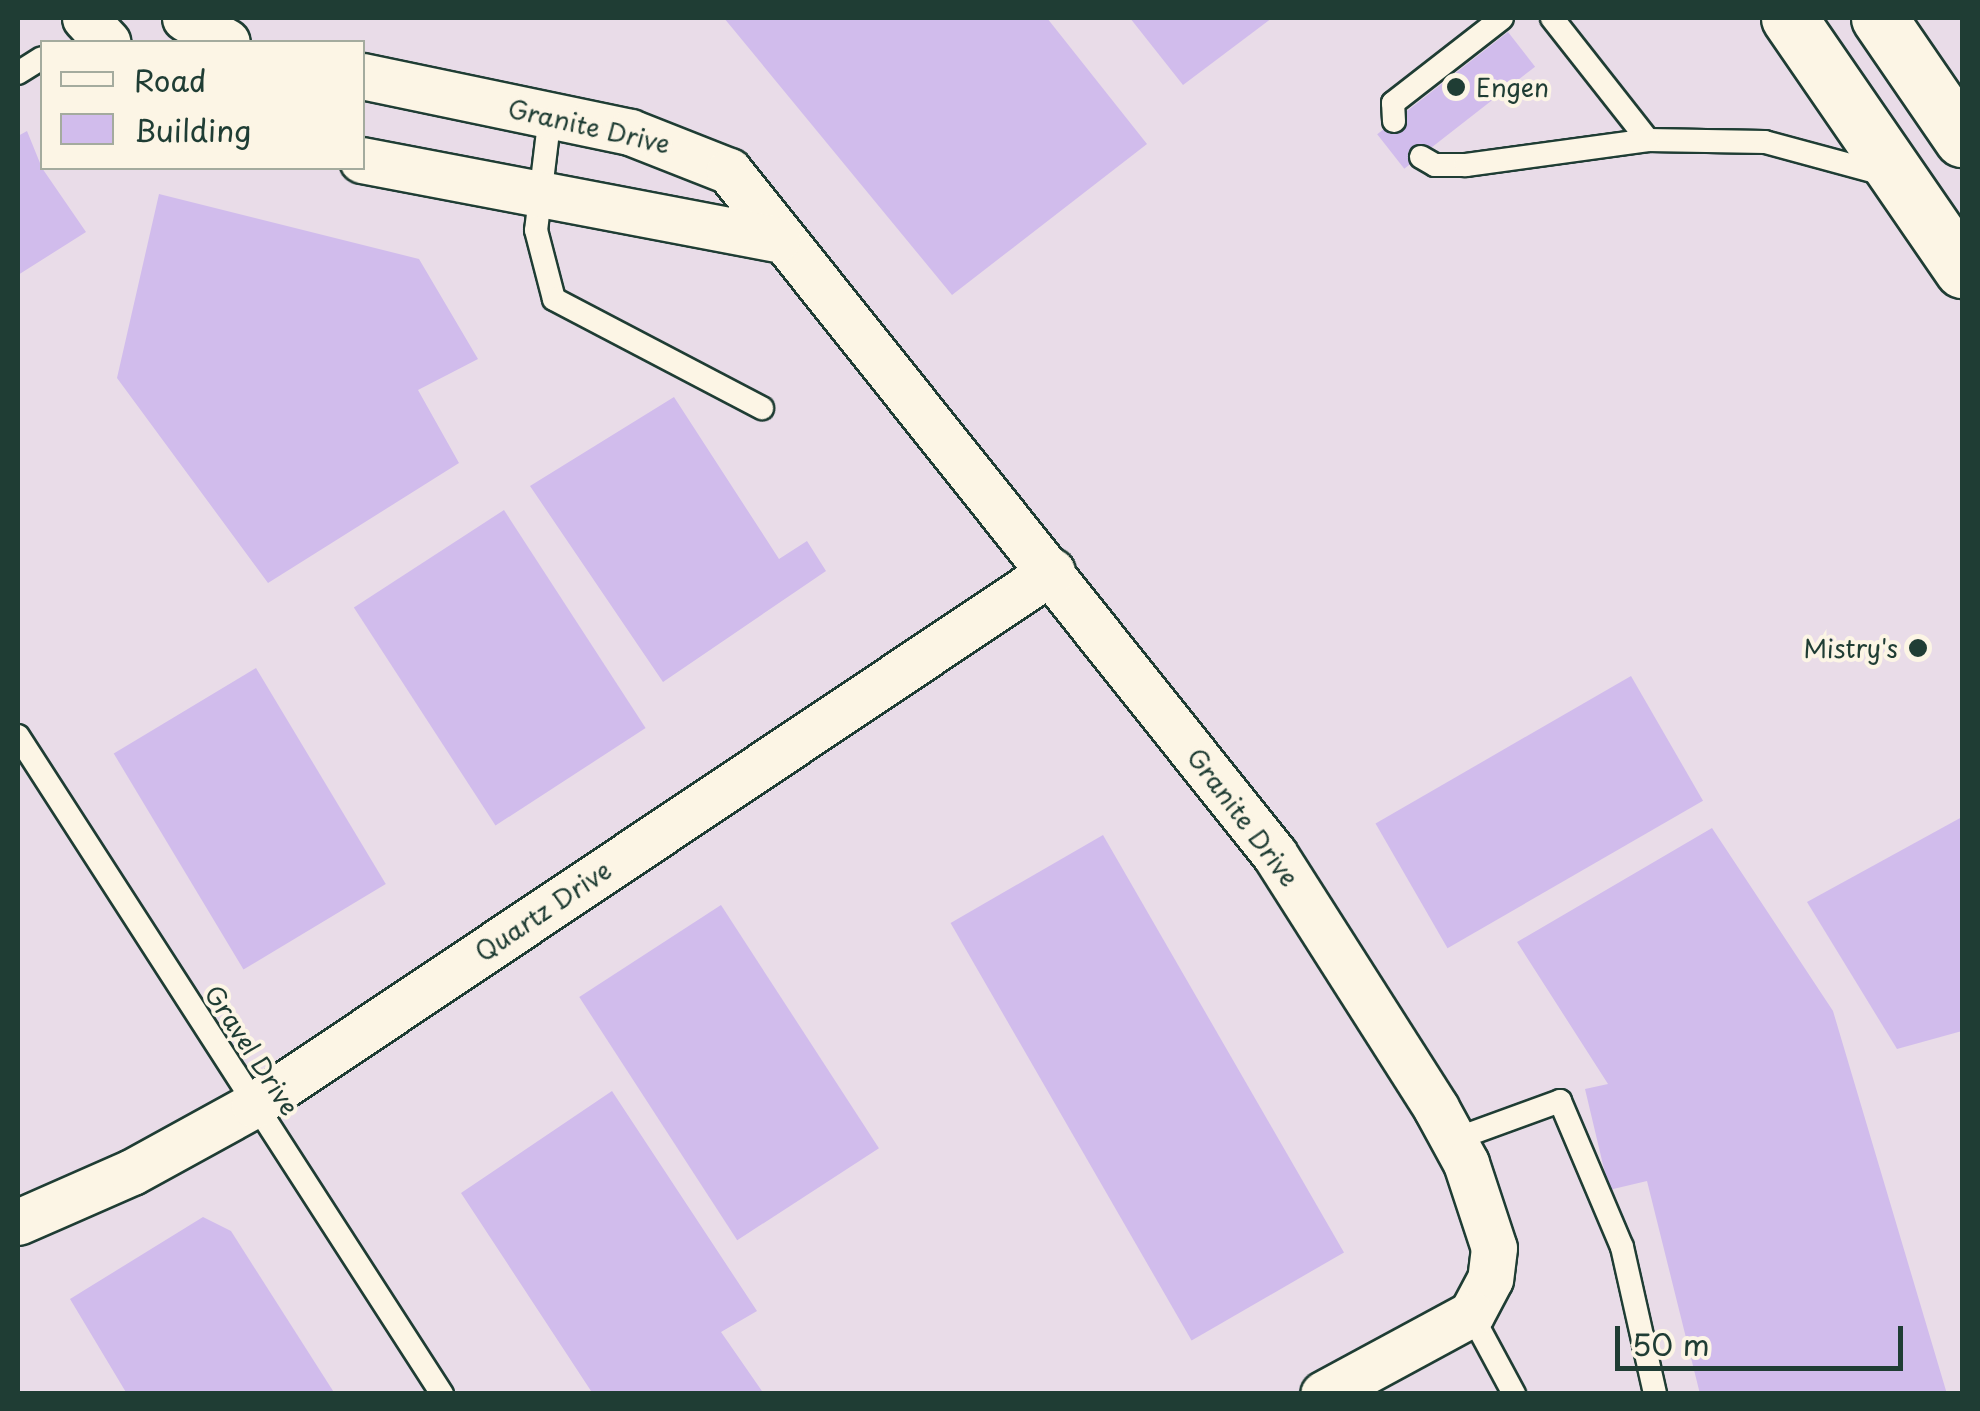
<!DOCTYPE html>
<html>
<head>
<meta charset="utf-8">
<style>
  body { margin:0 }
  #map { position:relative; width:1980px; height:1411px; overflow:hidden; background:#f3eae6; font-family:"Playpen Sans",sans-serif }
  div>[style] { position:absolute }
  [style*='--x'] { left:calc(var(--x)*1px); top:calc(var(--y)*1px); width:calc(var(--w)*1px); rotate:calc(var(--a)*1deg) }
  .built>* { inset:0; background:#e9dce8 }
  .building>* { inset:0; background:#d1bcec; transform-origin:0 0 }
  .roads { filter:drop-shadow(2px 0 #1f3d34) drop-shadow(-2px 0 #1f3d34) drop-shadow(0 2px #1f3d34) drop-shadow(0 -2px #1f3d34) }
  .lane>* { height:22px; margin:-11px; padding:0 11px; transform-origin:11px; border-radius:11px; background:#fcf5e5 }
  .street>* { height:45px; margin:-22.5px; padding:0 22.5px; transform-origin:22.5px; border-radius:22.5px; background:#fcf5e5 }
  .secondary>* { height:55px; margin:-27.5px; padding:0 27.5px; transform-origin:27.5px; border-radius:27.5px; background:#fcf5e5 }
  .dots>* { width:28px; height:28px; translate:-50% -50%; box-sizing:border-box; border:5px solid #fcf5e5; border-radius:50% }
  span { translate:-50% -50%; white-space:nowrap; text-align:center; line-height:1.15; -webkit-text-stroke:8px #fcf5e5; paint-order:stroke }
  .poi-label { font-size:25px; color:#1f3d34 }
  .left { translate:0 -50%; text-align:left }
  .right { translate:-100% -50%; text-align:right }
  .street-label { font-size:25px; color:#1f3d34 }
  .frame { position:absolute; inset:0; border:20px solid #1f3d34; pointer-events:none }
  .legend { position:absolute; left:40px; top:40px; width:325px; height:130px; box-sizing:border-box; background:#fcf5e5; border:2px solid #a4ab9e; margin:0; padding:12px 18px; list-style:none; font-size:30px; color:#1f3d34 }
  .legend li { display:flex; align-items:center; gap:20px; height:50px }
  .legend b { width:50px; border:2px solid #a4ab9e }
  .scale { position:absolute; left:1615px; top:1326px; width:288px; height:45px; box-sizing:border-box; border:5px solid #1f3d34; border-top:0; padding-left:12px; font-size:30px; line-height:35px; white-space:nowrap; color:#1f3d34; -webkit-text-stroke:8px #fcf5e5; paint-order:stroke }
</style>
</head>
<body>
<div id="map">
  <div class="built">
    <div style="clip-path:polygon(evenodd,18px 18px,1962px 18px,1962px 1393px,18px 1393px,18px 18px,42px 42px,362px 42px,362px 168px,42px 168px,42px 42px)"></div>
  </div>
  <div class="building">
    <div style="clip-path:polygon(724px 18px,1047px 18px,1147px 144px,952px 295px)"></div>
    <div style="clip-path:polygon(1130px 18px,1272px 18px,1183px 85px)"></div>
    <div style="left:1508px;top:32px;width:44px;height:166px;rotate:52deg"></div>
    <div style="clip-path:polygon(27px 131px,42px 168px,86px 232px,18px 275px,18px 136px)"></div>
    <div style="clip-path:polygon(159px 194px,419px 259px,478px 359px,418px 390px,459px 463px,268px 583px,117px 378px)"></div>
    <div style="clip-path:polygon(674px 397px,779px 559px,807px 541px,826px 571px,663px 682px,530px 486px)"></div>
    <div style="left:504px;top:510px;width:260px;height:179px;rotate:57deg"></div>
    <div style="left:256px;top:668px;width:252px;height:166px;rotate:59deg"></div>
    <div style="left:1631px;top:676px;width:144px;height:295px;rotate:60deg"></div>
    <div style="clip-path:polygon(1962px 817px,1962px 1031px,1897px 1049px,1807px 902px)"></div>
    <div style="clip-path:polygon(1712px 828px,1833px 1011px,1947px 1394px,1700px 1394px,1647px 1181px,1609px 1190px,1585px 1089px,1608px 1084px,1517px 942px)"></div>
    <div style="left:1103px;top:835px;width:482px;height:176px;rotate:60deg"></div>
    <div style="left:721px;top:905px;width:290px;height:169px;rotate:57deg"></div>
    <div style="clip-path:polygon(612px 1091px,757px 1311px,721px 1332px,764px 1394px,593px 1394px,461px 1193px)"></div>
    <div style="clip-path:polygon(203px 1217px,231px 1231px,335px 1394px,127px 1394px,70px 1299px)"></div>
  </div>
  <div class="roads">
    <div class="lane">
      <div style="--x:1552;--y:18;--w:155;--a:51.8"></div>
      <div style="--x:1648;--y:140;--w:117;--a:1"></div>
      <div style="--x:1765;--y:142;--w:123;--a:15.1"></div>
      <div style="--x:18;--y:73;--w:28;--a:-32"></div>
      <div style="--x:550;--y:115;--w:116;--a:96.9"></div>
      <div style="--x:536;--y:230;--w:71;--a:75.4"></div>
      <div style="--x:554;--y:299;--w:235;--a:27.7"></div>
      <div style="--x:1394;--y:121;--w:18;--a:-93"></div>
      <div style="--x:1393;--y:103;--w:138;--a:-37.9"></div>
      <div style="--x:1421;--y:157;--w:16;--a:30"></div>
      <div style="--x:1435;--y:165;--w:31;--a:0"></div>
      <div style="--x:1466;--y:165;--w:184;--a:-7.8"></div>
      <div style="--x:18;--y:736;--w:783;--a:57.2"></div>
      <div style="--x:1453;--y:1140;--w:114;--a:-20"></div>
      <div style="--x:1560;--y:1101;--w:159;--a:67"></div>
      <div style="--x:1622;--y:1247;--w:151;--a:77.3"></div>
      <div style="--x:1471;--y:1314;--w:91;--a:61.7"></div>
    </div>
    <div class="street">
      <div style="--x:85;--y:18;--w:33;--a:47"></div>
      <div style="--x:185;--y:18;--w:48;--a:29.7"></div>
      <div style="--x:362;--y:76;--w:274;--a:11.8"></div>
      <div style="--x:630;--y:132;--w:106;--a:21.5"></div>
      <div style="--x:729;--y:171;--w:875;--a:51.4"></div>
      <div style="--x:1275;--y:855;--w:300;--a:57.5"></div>
      <div style="--x:1436;--y:1108;--w:63;--a:61.4"></div>
      <div style="--x:1466;--y:1163;--w:89;--a:71.8"></div>
      <div style="--x:1494;--y:1248;--w:31;--a:97"></div>
      <div style="--x:1490;--y:1279;--w:40;--a:118"></div>
      <div style="--x:1471;--y:1314;--w:168;--a:151.6"></div>
      <div style="--x:362;--y:160;--w:423;--a:10.8"></div>
      <div style="--x:18;--y:1222;--w:124;--a:-23.7"></div>
      <div style="--x:132;--y:1172;--w:139;--a:-28.8"></div>
      <div style="--x:254;--y:1105;--w:960;--a:-33.79"></div>
    </div>
    <div class="secondary">
      <div style="--x:1789;--y:18;--w:306;--a:55.5"></div>
      <div style="--x:1879;--y:18;--w:147;--a:55.6"></div>
    </div>
  </div>
  <div class="dots">
    <div style="left:1456px;top:87px;background:#1f3d34"></div>
    <div style="left:1918px;top:648px;background:#1f3d34"></div>
  </div>
  <div class="poi-label">
    <span class="left" style="left:1476px;top:87px">Engen</span>
    <span class="right" style="left:1898px;top:648px">Mistry's</span>
  </div>
  <div class="street-label">
    <span style="left:589px;top:126px;rotate:13deg">Granite Drive</span>
    <span style="left:1243px;top:817px;rotate:53deg">Granite Drive</span>
    <span style="left:543px;top:911px;rotate:-34deg">Quartz Drive</span>
    <span style="left:252px;top:1050px;rotate:57deg">Gravel Drive</span>
  </div>
  <div class="frame"></div>
  <ul class="legend">
  <li><b style="height:12px;background:#fcf5e5"></b>Road</li>
  <li><b style="height:28px;background:#d1bcec"></b>Building</li>
  </ul>
  <div class="scale">50 m</div>
</div>
</body>
</html>
